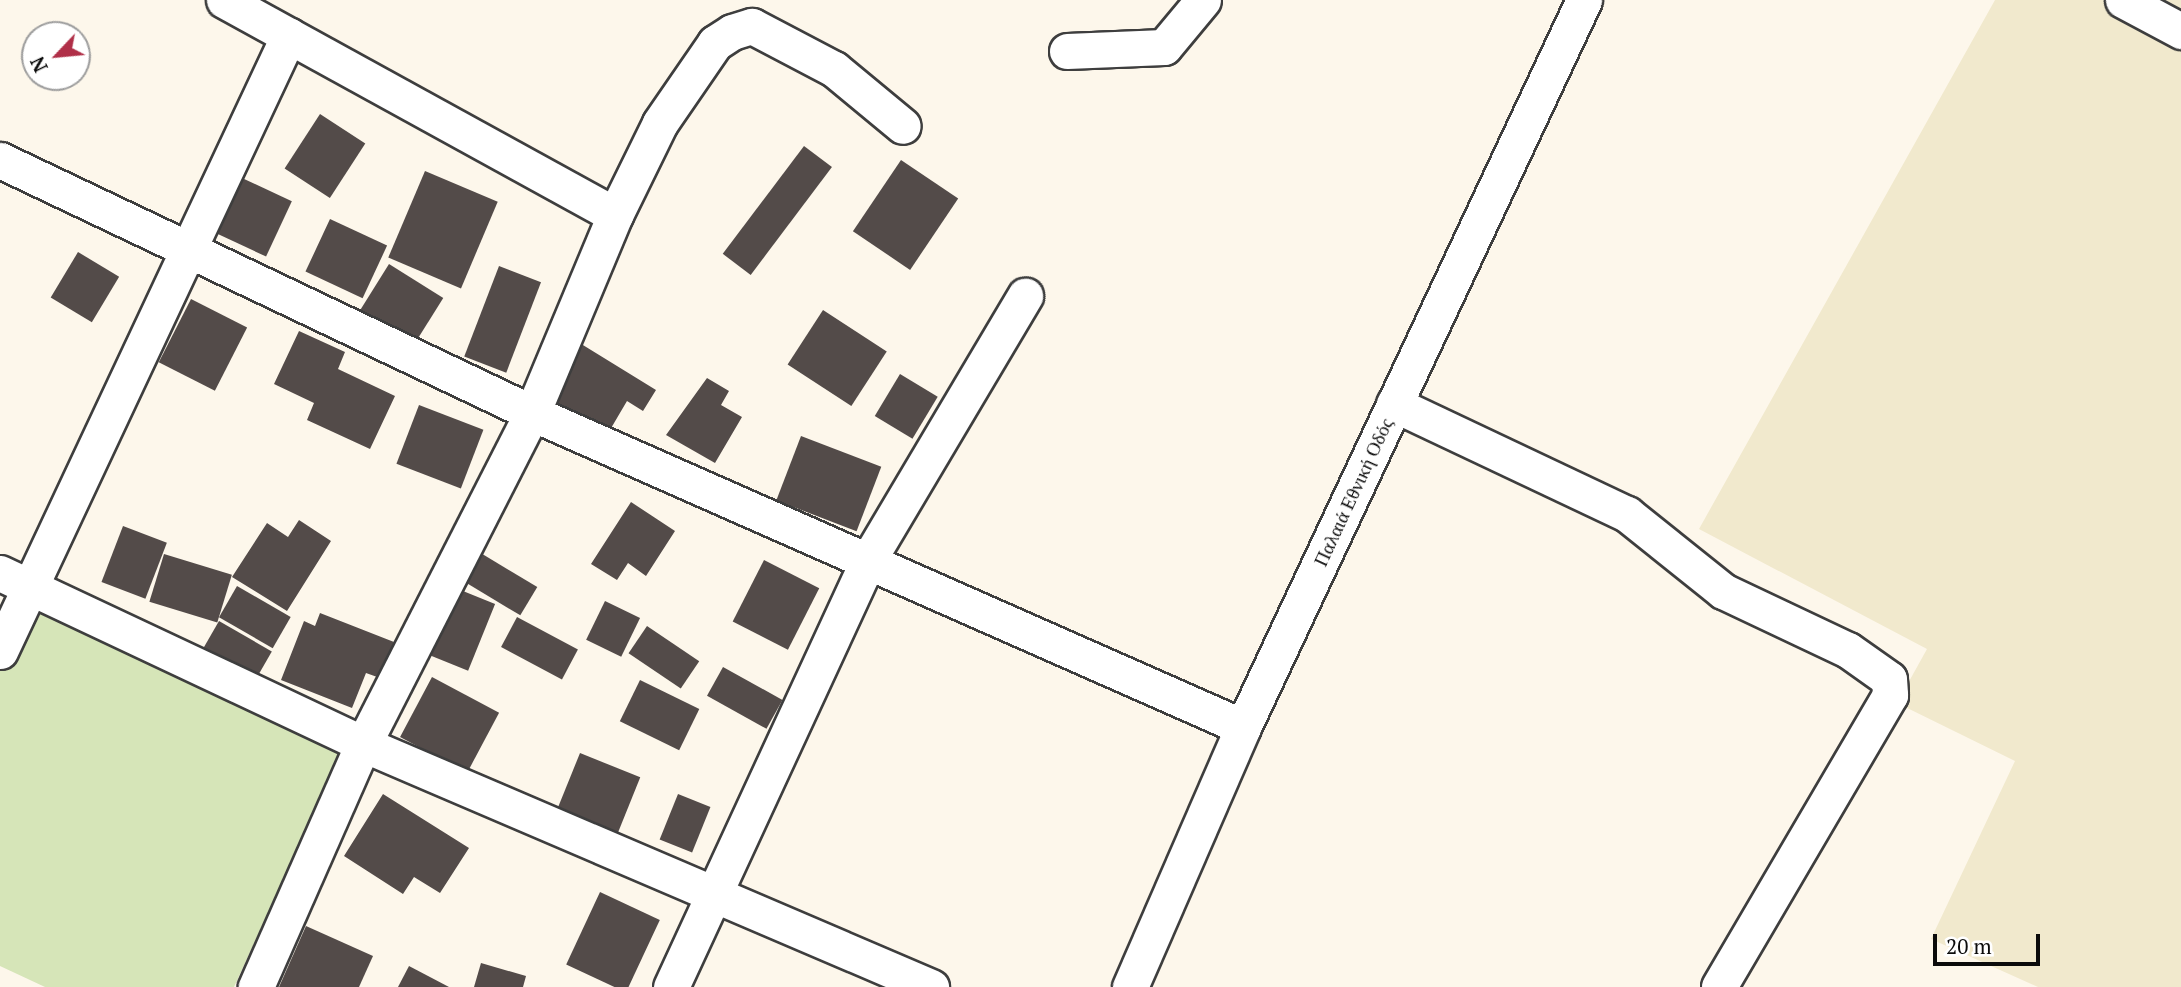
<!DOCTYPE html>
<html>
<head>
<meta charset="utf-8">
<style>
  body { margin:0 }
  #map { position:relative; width:2181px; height:987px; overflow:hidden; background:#fdf7eb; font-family:"PT Serif",serif }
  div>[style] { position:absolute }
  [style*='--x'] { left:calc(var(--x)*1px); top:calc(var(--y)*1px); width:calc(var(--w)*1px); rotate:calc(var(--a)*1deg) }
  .farmland>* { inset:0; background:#f1e9cd }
  .green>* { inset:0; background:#d6e5b8 }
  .building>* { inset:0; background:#534b49; transform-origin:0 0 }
  .roads { filter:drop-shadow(2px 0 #3e3e3e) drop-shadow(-2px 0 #3e3e3e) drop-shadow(0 2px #3e3e3e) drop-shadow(0 -2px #3e3e3e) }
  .minor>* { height:35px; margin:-17.5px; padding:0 17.5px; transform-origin:17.5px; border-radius:17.5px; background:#fff }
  span { translate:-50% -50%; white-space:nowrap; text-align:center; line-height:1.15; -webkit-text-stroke:7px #fff; paint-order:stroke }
  .street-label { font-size:19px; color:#0b0b0b }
  .north { position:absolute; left:21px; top:21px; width:70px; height:70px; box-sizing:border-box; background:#fff; border:2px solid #9d9d9d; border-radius:50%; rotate:244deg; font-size:19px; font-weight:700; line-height:28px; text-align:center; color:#0b0b0b }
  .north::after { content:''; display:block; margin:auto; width:24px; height:32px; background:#b02f48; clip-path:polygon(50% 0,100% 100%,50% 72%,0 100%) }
  .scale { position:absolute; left:1933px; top:934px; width:107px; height:32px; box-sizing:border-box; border:4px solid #0b0b0b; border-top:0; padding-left:9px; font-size:21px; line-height:24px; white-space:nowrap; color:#0b0b0b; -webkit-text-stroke:5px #fff; paint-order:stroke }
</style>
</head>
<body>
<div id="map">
  <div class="farmland">
    <div style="clip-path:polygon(1995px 0,2181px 0,2181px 987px,2038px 987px,1931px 939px,2015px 761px,1897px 703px,1927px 649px,1699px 529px)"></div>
  </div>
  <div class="green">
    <div style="clip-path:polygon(28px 608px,341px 754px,234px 987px,45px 987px,0 966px,0 668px)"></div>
  </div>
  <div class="building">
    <div style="left:320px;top:114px;width:54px;height:65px;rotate:33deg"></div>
    <div style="left:804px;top:146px;width:35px;height:135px;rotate:37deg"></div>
    <div style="left:901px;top:160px;width:69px;height:86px;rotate:34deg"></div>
    <div style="left:425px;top:171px;width:79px;height:94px;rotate:23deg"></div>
    <div style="left:242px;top:178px;width:55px;height:61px;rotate:25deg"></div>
    <div style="left:330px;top:219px;width:63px;height:58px;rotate:25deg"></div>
    <div style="left:78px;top:252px;width:48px;height:53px;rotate:31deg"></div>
    <div style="left:389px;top:264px;width:64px;height:58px;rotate:32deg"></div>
    <div style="left:499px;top:266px;width:45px;height:97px;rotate:21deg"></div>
    <div style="left:191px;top:299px;width:63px;height:71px;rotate:27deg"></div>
    <div style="left:823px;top:310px;width:76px;height:65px;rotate:33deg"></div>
    <div style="clip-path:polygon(299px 331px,345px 352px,338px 369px,395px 396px,370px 449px,307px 420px,314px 403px,274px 384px)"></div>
    <div style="clip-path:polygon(578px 342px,656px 390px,643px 411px,627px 401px,607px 435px,545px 397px)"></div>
    <div style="left:900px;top:374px;width:44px;height:49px;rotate:31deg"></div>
    <div style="clip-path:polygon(707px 378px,729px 391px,721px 405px,742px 417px,715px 463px,666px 435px)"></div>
    <div style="left:419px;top:405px;width:69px;height:63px;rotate:21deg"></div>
    <div style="left:801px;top:436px;width:86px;height:69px;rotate:21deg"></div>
    <div style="clip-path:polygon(631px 502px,675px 531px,646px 576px,628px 563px,617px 580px,591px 564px)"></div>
    <div style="clip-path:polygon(299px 520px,331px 541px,287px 611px,232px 577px,267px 523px,288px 537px)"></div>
    <div style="left:123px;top:526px;width:47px;height:60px;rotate:21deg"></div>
    <div style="left:479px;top:552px;width:68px;height:33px;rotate:31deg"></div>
    <div style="left:164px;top:554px;width:71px;height:50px;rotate:17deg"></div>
    <div style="left:764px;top:560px;width:62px;height:69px;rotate:27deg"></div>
    <div style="left:237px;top:586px;width:62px;height:36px;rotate:30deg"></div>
    <div style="left:458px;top:589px;width:40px;height:72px;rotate:22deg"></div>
    <div style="left:605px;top:601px;width:39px;height:43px;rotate:26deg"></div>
    <div style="clip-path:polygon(320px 613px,394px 642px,380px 678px,366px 673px,352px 708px,281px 680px,304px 621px,315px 626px)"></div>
    <div style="left:517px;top:617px;width:69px;height:34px;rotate:28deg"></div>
    <div style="left:219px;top:621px;width:61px;height:38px;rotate:30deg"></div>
    <div style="left:647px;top:626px;width:63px;height:33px;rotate:34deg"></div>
    <div style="left:723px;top:667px;width:68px;height:33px;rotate:29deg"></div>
    <div style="left:432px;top:677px;width:76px;height:68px;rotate:28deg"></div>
    <div style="left:640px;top:680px;width:66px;height:46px;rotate:26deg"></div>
    <div style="left:580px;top:753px;width:65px;height:61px;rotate:22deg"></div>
    <div style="clip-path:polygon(383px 794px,469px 848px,440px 893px,414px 877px,403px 894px,344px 856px)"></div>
    <div style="left:678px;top:794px;width:35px;height:49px;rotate:22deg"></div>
    <div style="left:600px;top:892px;width:66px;height:80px;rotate:25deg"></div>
    <div style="clip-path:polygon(306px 926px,373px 956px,359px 987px,279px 987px)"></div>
    <div style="clip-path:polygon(481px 963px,526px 976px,523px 987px,474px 987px)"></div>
    <div style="clip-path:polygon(409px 966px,449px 987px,398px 987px)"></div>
  </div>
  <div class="roads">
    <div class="minor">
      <div style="--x:224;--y:0;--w:446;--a:28.8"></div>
      <div style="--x:615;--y:215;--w:215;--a:112.7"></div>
      <div style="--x:532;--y:413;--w:372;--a:117"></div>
      <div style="--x:363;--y:744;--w:266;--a:113.8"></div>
      <div style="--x:2123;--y:0;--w:66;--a:28.1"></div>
      <div style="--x:1067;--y:51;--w:97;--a:-2.4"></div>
      <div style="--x:1164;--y:47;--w:61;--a:-50.3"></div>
      <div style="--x:0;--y:160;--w:589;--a:25.43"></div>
      <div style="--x:532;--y:413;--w:777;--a:23.83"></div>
      <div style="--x:615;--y:215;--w:102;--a:-63.9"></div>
      <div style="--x:660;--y:123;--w:97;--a:-55.5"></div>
      <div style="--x:715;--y:43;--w:20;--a:-33"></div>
      <div style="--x:732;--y:32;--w:21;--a:-17"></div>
      <div style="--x:752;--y:26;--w:93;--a:27.7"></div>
      <div style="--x:834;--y:69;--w:89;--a:39.6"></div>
      <div style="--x:1394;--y:404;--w:258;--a:25.3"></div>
      <div style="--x:1627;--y:514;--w:123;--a:38.7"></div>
      <div style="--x:1723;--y:591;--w:138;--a:25.3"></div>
      <div style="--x:1848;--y:650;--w:50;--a:35.3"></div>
      <div style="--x:1889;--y:679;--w:16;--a:86"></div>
      <div style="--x:1890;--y:695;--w:338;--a:120.4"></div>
      <div style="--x:0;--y:573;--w:401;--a:25.2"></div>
      <div style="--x:363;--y:744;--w:618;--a:23.16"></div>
      <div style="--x:0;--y:651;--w:680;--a:-64.87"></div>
      <div style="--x:671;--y:987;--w:474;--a:-65.2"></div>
      <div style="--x:870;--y:557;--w:304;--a:-59.3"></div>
      <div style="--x:1130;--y:987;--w:283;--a:-66.5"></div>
      <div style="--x:1243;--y:727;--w:803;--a:-64.87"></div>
    </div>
  </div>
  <div class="street-label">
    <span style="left:1353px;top:492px;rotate:-65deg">Παλαιά Εθνική Οδός</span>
  </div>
  <div class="north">N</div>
  <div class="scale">20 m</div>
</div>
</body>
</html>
